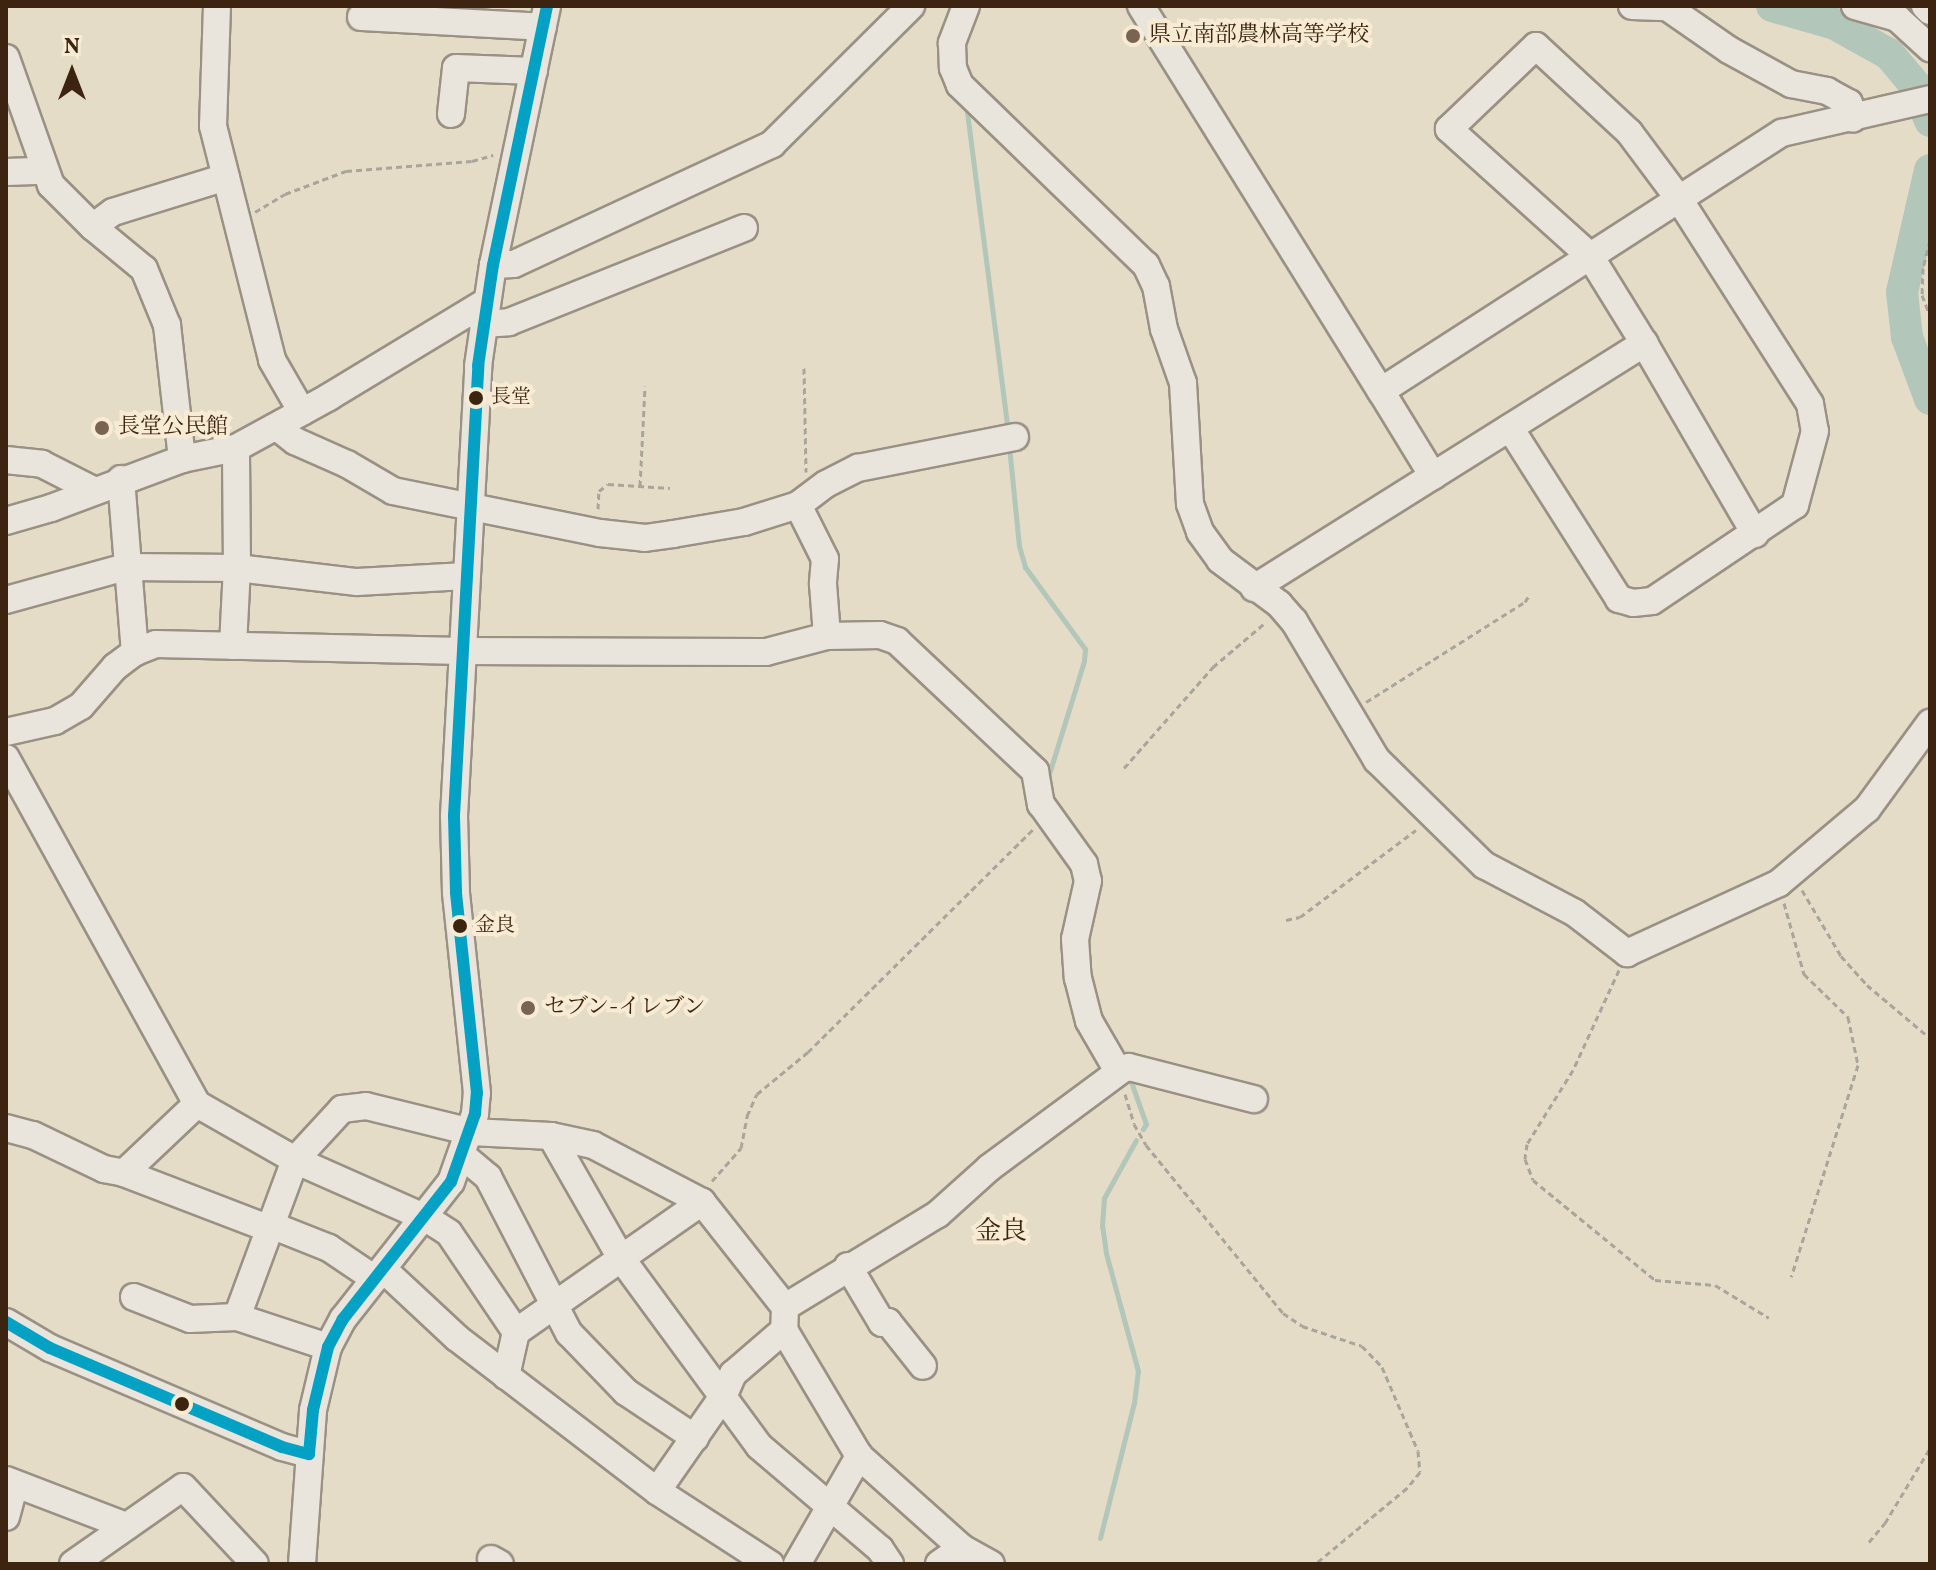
<!DOCTYPE html>
<html>
<head>
<meta charset="utf-8">
<style>
  body { margin:0 }
  #map { position:relative; width:1936px; height:1570px; overflow:hidden; background:#e5dcc8; font-family:Vollkorn,"Noto Serif JP",serif }
  div>[style] { position:absolute }
  [style*='--x'] { left:calc(var(--x)*1px); top:calc(var(--y)*1px); width:calc(var(--w)*1px); rotate:calc(var(--a)*1deg) }
  .stream>* { height:5px; margin:-2.5px; padding:0 2.5px; transform-origin:2.5px; border-radius:2.5px; background:#b2c6ba }
  .river>* { height:32px; margin:-16px; padding:0 16px; transform-origin:16px; border-radius:16px; background:#b2c6ba }
  .path>* { height:3px; margin-top:-1.5px; transform-origin:0; background:repeating-linear-gradient(90deg,#aaa49a 0 6px,transparent 0 10px) }
  .roads { filter:drop-shadow(2px 0 #999183) drop-shadow(-2px 0 #999183) drop-shadow(0 2px #999183) drop-shadow(0 -2px #999183) }
  .minor>* { height:26px; margin:-13px; padding:0 13px; transform-origin:13px; border-radius:13px; background:#eae5dc }
  .bus-1>* { height:12px; margin:-6px; padding:0 6px; transform-origin:6px; border-radius:6px; background:#03a2c4 }
  .dots>* { width:22px; height:22px; translate:-50% -50%; box-sizing:border-box; border:4px solid #f7ecd3; border-radius:50% }
  span { translate:-50% -50%; white-space:nowrap; text-align:center; line-height:1.15; -webkit-text-stroke:8px #f7ecd3; paint-order:stroke }
  .bus-label { font-size:20px; color:#3d2410 }
  .left { translate:0 -50%; text-align:left }
  .poi-label { font-size:22px; color:#3d2410 }
  .quarter-label { font-size:26px; color:#3d2410 }
  .frame { position:absolute; inset:0; border:8px solid #3d2410; pointer-events:none }
  .north { position:absolute; left:32px; top:32px; width:80px; height:80px; -webkit-text-stroke:6px #f7ecd3; paint-order:stroke; rotate:0deg; font-size:22px; font-weight:700; line-height:32px; text-align:center; color:#3d2410 }
  .north::after { content:''; display:block; margin:auto; width:28px; height:36px; background:#3d2410; clip-path:polygon(50% 0,100% 100%,50% 72%,0 100%) }
</style>
</head>
<body>
<div id="map">
  <div class="stream">
    <div style="--x:966;--y:104;--w:331;--a:82.7"></div>
    <div style="--x:1009;--y:446;--w:100;--a:84.3"></div>
    <div style="--x:1019;--y:546;--w:22;--a:74"></div>
    <div style="--x:1025;--y:567;--w:102;--a:53.8"></div>
    <div style="--x:1085;--y:649;--w:12;--a:95"></div>
    <div style="--x:1084;--y:661;--w:121;--a:107.2"></div>
    <div style="--x:1129;--y:1076;--w:51;--a:70.5"></div>
    <div style="--x:1146;--y:1124;--w:6;--a:121"></div>
    <div style="--x:1100;--y:1538;--w:139;--a:-75.9"></div>
    <div style="--x:1134;--y:1403;--w:32;--a:-83"></div>
    <div style="--x:1138;--y:1371;--w:122;--a:-105.2"></div>
    <div style="--x:1106;--y:1253;--w:27;--a:-98"></div>
    <div style="--x:1102;--y:1226;--w:28;--a:-86"></div>
    <div style="--x:1104;--y:1198;--w:66;--a:-61.1"></div>
  </div>
  <div class="river">
    <div style="--x:1772;--y:6;--w:66;--a:15.9"></div>
    <div style="--x:1835;--y:24;--w:62;--a:29.1"></div>
    <div style="--x:1889;--y:54;--w:40;--a:50"></div>
    <div style="--x:1915;--y:85;--w:39;--a:67"></div>
    <div style="--x:1930;--y:170;--w:125;--a:102.9"></div>
    <div style="--x:1902;--y:292;--w:45;--a:83.7"></div>
    <div style="--x:1907;--y:337;--w:66;--a:69.6"></div>
  </div>
  <div class="path">
    <div style="--x:255;--y:212;--w:35;--a:-31"></div>
    <div style="--x:285;--y:194;--w:65;--a:-20.7"></div>
    <div style="--x:346;--y:171;--w:126;--a:-4.5"></div>
    <div style="--x:472;--y:161;--w:22;--a:-16"></div>
    <div style="--x:1930;--y:240;--w:29;--a:104"></div>
    <div style="--x:1923;--y:268;--w:27;--a:92"></div>
    <div style="--x:1922;--y:295;--w:22;--a:69"></div>
    <div style="--x:804;--y:368;--w:104;--a:88.9"></div>
    <div style="--x:640;--y:486;--w:100;--a:-87.1"></div>
    <div style="--x:598;--y:509;--w:18;--a:-87"></div>
    <div style="--x:599;--y:491;--w:11;--a:-38"></div>
    <div style="--x:608;--y:484;--w:62;--a:3.7"></div>
    <div style="--x:1366;--y:702;--w:188;--a:-32.2"></div>
    <div style="--x:1525;--y:602;--w:9;--a:-58"></div>
    <div style="--x:1124;--y:768;--w:135;--a:-48.6"></div>
    <div style="--x:1213;--y:667;--w:70;--a:-40.3"></div>
    <div style="--x:1802;--y:890;--w:77;--a:59.4"></div>
    <div style="--x:1841;--y:956;--w:39;--a:48"></div>
    <div style="--x:1867;--y:985;--w:82;--a:40.1"></div>
    <div style="--x:1784;--y:903;--w:74;--a:74.3"></div>
    <div style="--x:1804;--y:974;--w:62;--a:44.3"></div>
    <div style="--x:1848;--y:1017;--w:49;--a:78.2"></div>
    <div style="--x:1858;--y:1065;--w:222;--a:107.5"></div>
    <div style="--x:1286;--y:920;--w:14;--a:-12"></div>
    <div style="--x:1300;--y:917;--w:145;--a:-36.9"></div>
    <div style="--x:1619;--y:970;--w:110;--a:114.7"></div>
    <div style="--x:1573;--y:1070;--w:87;--a:121.9"></div>
    <div style="--x:1527;--y:1144;--w:15;--a:98"></div>
    <div style="--x:1525;--y:1159;--w:22;--a:69"></div>
    <div style="--x:1533;--y:1180;--w:158;--a:39.3"></div>
    <div style="--x:1655;--y:1280;--w:60;--a:4.8"></div>
    <div style="--x:1715;--y:1285;--w:63;--a:31.4"></div>
    <div style="--x:1125;--y:1094;--w:31;--a:73"></div>
    <div style="--x:1134;--y:1124;--w:24;--a:60"></div>
    <div style="--x:1146;--y:1145;--w:217;--a:50.8"></div>
    <div style="--x:1283;--y:1313;--w:23;--a:34"></div>
    <div style="--x:1302;--y:1326;--w:63;--a:18.4"></div>
    <div style="--x:1362;--y:1346;--w:29;--a:46"></div>
    <div style="--x:1382;--y:1367;--w:91;--a:66.8"></div>
    <div style="--x:1418;--y:1451;--w:21;--a:85"></div>
    <div style="--x:1420;--y:1472;--w:21;--a:129"></div>
    <div style="--x:1407;--y:1488;--w:119;--a:140.4"></div>
    <div style="--x:712;--y:1181;--w:44;--a:-48.7"></div>
    <div style="--x:741;--y:1148;--w:33;--a:-79"></div>
    <div style="--x:747;--y:1116;--w:24;--a:-66"></div>
    <div style="--x:757;--y:1094;--w:66;--a:-39.5"></div>
    <div style="--x:808;--y:1052;--w:317;--a:-44.7"></div>
    <div style="--x:1869;--y:1542;--w:25;--a:-50"></div>
    <div style="--x:1885;--y:1523;--w:87;--a:-59"></div>
  </div>
  <div class="roads">
    <div class="minor">
      <div style="--x:217;--y:6;--w:120;--a:91.9"></div>
      <div style="--x:213;--y:126;--w:241;--a:75.8"></div>
      <div style="--x:272;--y:360;--w:60;--a:60"></div>
      <div style="--x:966;--y:6;--w:40;--a:111"></div>
      <div style="--x:952;--y:43;--w:25;--a:88"></div>
      <div style="--x:953;--y:68;--w:18;--a:68"></div>
      <div style="--x:960;--y:85;--w:259;--a:44.1"></div>
      <div style="--x:1146;--y:265;--w:23;--a:65"></div>
      <div style="--x:1156;--y:286;--w:44;--a:79.5"></div>
      <div style="--x:1164;--y:329;--w:57;--a:70.6"></div>
      <div style="--x:1183;--y:383;--w:121;--a:86.7"></div>
      <div style="--x:1190;--y:504;--w:30;--a:70"></div>
      <div style="--x:1200;--y:532;--w:34;--a:54"></div>
      <div style="--x:1220;--y:560;--w:74;--a:36.7"></div>
      <div style="--x:1279;--y:604;--w:23;--a:49"></div>
      <div style="--x:1294;--y:621;--w:162;--a:59.2"></div>
      <div style="--x:1377;--y:760;--w:150;--a:44.5"></div>
      <div style="--x:1484;--y:865;--w:103;--a:27.8"></div>
      <div style="--x:1575;--y:913;--w:66;--a:37.6"></div>
      <div style="--x:1627;--y:953;--w:167;--a:-24.7"></div>
      <div style="--x:1779;--y:883;--w:115;--a:-40.1"></div>
      <div style="--x:1867;--y:809;--w:107;--a:-53.8"></div>
      <div style="--x:1141;--y:6;--w:454;--a:58.1"></div>
      <div style="--x:1632;--y:6;--w:35;--a:2"></div>
      <div style="--x:1667;--y:7;--w:75;--a:34.7"></div>
      <div style="--x:1729;--y:50;--w:71;--a:28.7"></div>
      <div style="--x:1791;--y:84;--w:37;--a:11"></div>
      <div style="--x:1827;--y:91;--w:25;--a:29"></div>
      <div style="--x:1849;--y:103;--w:16;--a:76"></div>
      <div style="--x:1855;--y:6;--w:44;--a:15.9"></div>
      <div style="--x:1897;--y:18;--w:45;--a:42.3"></div>
      <div style="--x:1925;--y:6;--w:7;--a:45"></div>
      <div style="--x:361;--y:17;--w:182;--a:3.1"></div>
      <div style="--x:6;--y:58;--w:135;--a:70.5"></div>
      <div style="--x:51;--y:185;--w:59;--a:45"></div>
      <div style="--x:93;--y:227;--w:66;--a:39.5"></div>
      <div style="--x:144;--y:269;--w:61;--a:67.7"></div>
      <div style="--x:167;--y:325;--w:135;--a:83.6"></div>
      <div style="--x:451;--y:114;--w:46;--a:-83.8"></div>
      <div style="--x:456;--y:68;--w:78;--a:2.2"></div>
      <div style="--x:6;--y:172;--w:37;--a:-2"></div>
      <div style="--x:93;--y:227;--w:25;--a:-37"></div>
      <div style="--x:113;--y:212;--w:118;--a:-17.2"></div>
      <div style="--x:493;--y:265;--w:21;--a:-3"></div>
      <div style="--x:514;--y:264;--w:285;--a:-24.9"></div>
      <div style="--x:772;--y:144;--w:196;--a:-44.8"></div>
      <div style="--x:483;--y:324;--w:26;--a:-4"></div>
      <div style="--x:509;--y:322;--w:253;--a:-21.8"></div>
      <div style="--x:1644;--y:343;--w:221;--a:59.8"></div>
      <div style="--x:277;--y:427;--w:23;--a:38"></div>
      <div style="--x:295;--y:441;--w:57;--a:23.9"></div>
      <div style="--x:347;--y:464;--w:53;--a:30.4"></div>
      <div style="--x:393;--y:491;--w:211;--a:11.5"></div>
      <div style="--x:600;--y:533;--w:45;--a:6.3"></div>
      <div style="--x:645;--y:538;--w:28;--a:-8"></div>
      <div style="--x:673;--y:534;--w:72;--a:-9.6"></div>
      <div style="--x:744;--y:522;--w:57;--a:-17.5"></div>
      <div style="--x:798;--y:505;--w:60;--a:63.4"></div>
      <div style="--x:825;--y:559;--w:25;--a:95"></div>
      <div style="--x:823;--y:584;--w:52;--a:85.6"></div>
      <div style="--x:827;--y:636;--w:53;--a:-1.1"></div>
      <div style="--x:880;--y:635;--w:18;--a:19"></div>
      <div style="--x:897;--y:641;--w:190;--a:43.3"></div>
      <div style="--x:1035;--y:771;--w:34;--a:80"></div>
      <div style="--x:1041;--y:804;--w:74;--a:54.4"></div>
      <div style="--x:1084;--y:864;--w:17;--a:77"></div>
      <div style="--x:1088;--y:881;--w:59;--a:102.6"></div>
      <div style="--x:1075;--y:939;--w:39;--a:86"></div>
      <div style="--x:1078;--y:978;--w:44;--a:75.7"></div>
      <div style="--x:1089;--y:1021;--w:58;--a:59.9"></div>
      <div style="--x:6;--y:460;--w:36;--a:6"></div>
      <div style="--x:42;--y:464;--w:57;--a:27"></div>
      <div style="--x:1433;--y:476;--w:100;--a:-121.5"></div>
      <div style="--x:1381;--y:391;--w:477;--a:-32.8"></div>
      <div style="--x:1782;--y:133;--w:152;--a:-12.9"></div>
      <div style="--x:121;--y:479;--w:174;--a:85.4"></div>
      <div style="--x:798;--y:505;--w:35;--a:-37"></div>
      <div style="--x:826;--y:484;--w:36;--a:-27"></div>
      <div style="--x:858;--y:468;--w:160;--a:-11.2"></div>
      <div style="--x:6;--y:521;--w:47;--a:-16.1"></div>
      <div style="--x:51;--y:508;--w:140;--a:-20.5"></div>
      <div style="--x:182;--y:459;--w:55;--a:-11.5"></div>
      <div style="--x:236;--y:448;--w:106;--a:-28.7"></div>
      <div style="--x:329;--y:397;--w:184;--a:-31.2"></div>
      <div style="--x:1254;--y:588;--w:461;--a:-32.1"></div>
      <div style="--x:1644;--y:343;--w:102;--a:-121.8"></div>
      <div style="--x:1590;--y:256;--w:190;--a:-138"></div>
      <div style="--x:1449;--y:129;--w:120;--a:-43.7"></div>
      <div style="--x:1536;--y:46;--w:127;--a:42.8"></div>
      <div style="--x:1629;--y:132;--w:84;--a:53.3"></div>
      <div style="--x:1679;--y:199;--w:243;--a:57.4"></div>
      <div style="--x:1810;--y:404;--w:27;--a:80"></div>
      <div style="--x:1815;--y:431;--w:77;--a:105.1"></div>
      <div style="--x:1795;--y:505;--w:172;--a:146.1"></div>
      <div style="--x:1652;--y:601;--w:19;--a:174"></div>
      <div style="--x:1633;--y:603;--w:15;--a:-164"></div>
      <div style="--x:1619;--y:599;--w:203;--a:-122.5"></div>
      <div style="--x:6;--y:600;--w:124;--a:-15.4"></div>
      <div style="--x:126;--y:567;--w:111;--a:0.5"></div>
      <div style="--x:237;--y:568;--w:121;--a:6.7"></div>
      <div style="--x:357;--y:582;--w:109;--a:-3.2"></div>
      <div style="--x:233;--y:646;--w:78;--a:-87.1"></div>
      <div style="--x:237;--y:568;--w:120;--a:-90.5"></div>
      <div style="--x:6;--y:732;--w:50;--a:-12.7"></div>
      <div style="--x:55;--y:721;--w:30;--a:-30"></div>
      <div style="--x:81;--y:706;--w:52;--a:-48.9"></div>
      <div style="--x:115;--y:667;--w:25;--a:-37"></div>
      <div style="--x:135;--y:652;--w:22;--a:-21"></div>
      <div style="--x:156;--y:644;--w:306;--a:1.3"></div>
      <div style="--x:462;--y:651;--w:304;--a:0.2"></div>
      <div style="--x:766;--y:652;--w:63;--a:-14.7"></div>
      <div style="--x:6;--y:758;--w:395;--a:61.1"></div>
      <div style="--x:197;--y:1104;--w:113;--a:29.7"></div>
      <div style="--x:295;--y:1160;--w:143;--a:23.9"></div>
      <div style="--x:426;--y:1218;--w:27;--a:33"></div>
      <div style="--x:449;--y:1233;--w:120;--a:55.9"></div>
      <div style="--x:6;--y:1128;--w:28;--a:15"></div>
      <div style="--x:33;--y:1135;--w:79;--a:25.6"></div>
      <div style="--x:104;--y:1169;--w:20;--a:11"></div>
      <div style="--x:124;--y:1173;--w:100;--a:-43.4"></div>
      <div style="--x:551;--y:1136;--w:141;--a:60.2"></div>
      <div style="--x:621;--y:1258;--w:233;--a:53.7"></div>
      <div style="--x:759;--y:1446;--w:159;--a:40.4"></div>
      <div style="--x:880;--y:1549;--w:18;--a:56"></div>
      <div style="--x:463;--y:1156;--w:33;--a:40"></div>
      <div style="--x:488;--y:1177;--w:176;--a:62.6"></div>
      <div style="--x:569;--y:1333;--w:82;--a:46"></div>
      <div style="--x:626;--y:1392;--w:83;--a:33.7"></div>
      <div style="--x:124;--y:1173;--w:156;--a:21"></div>
      <div style="--x:271;--y:1225;--w:62;--a:21.6"></div>
      <div style="--x:329;--y:1248;--w:55;--a:34"></div>
      <div style="--x:848;--y:1266;--w:66;--a:59.2"></div>
      <div style="--x:882;--y:1323;--w:6;--a:-9"></div>
      <div style="--x:888;--y:1322;--w:56;--a:51.5"></div>
      <div style="--x:383;--y:1269;--w:101;--a:43"></div>
      <div style="--x:457;--y:1338;--w:252;--a:37.4"></div>
      <div style="--x:657;--y:1491;--w:135;--a:32.9"></div>
      <div style="--x:134;--y:1297;--w:60;--a:21.4"></div>
      <div style="--x:190;--y:1319;--w:47;--a:-2.4"></div>
      <div style="--x:237;--y:1317;--w:96;--a:18.2"></div>
      <div style="--x:785;--y:1307;--w:179;--a:-31.3"></div>
      <div style="--x:938;--y:1214;--w:69;--a:-42"></div>
      <div style="--x:989;--y:1168;--w:167;--a:-36.5"></div>
      <div style="--x:1123;--y:1069;--w:6;--a:-18"></div>
      <div style="--x:1129;--y:1067;--w:129;--a:14.4"></div>
      <div style="--x:237;--y:1317;--w:167;--a:-69.7"></div>
      <div style="--x:295;--y:1160;--w:69;--a:-47.3"></div>
      <div style="--x:342;--y:1109;--w:24;--a:-7"></div>
      <div style="--x:366;--y:1106;--w:108;--a:13.9"></div>
      <div style="--x:471;--y:1132;--w:80;--a:2.9"></div>
      <div style="--x:551;--y:1136;--w:43;--a:12.1"></div>
      <div style="--x:593;--y:1145;--w:123;--a:27.6"></div>
      <div style="--x:702;--y:1202;--w:134;--a:51.7"></div>
      <div style="--x:785;--y:1307;--w:23;--a:92"></div>
      <div style="--x:784;--y:1330;--w:147;--a:59.2"></div>
      <div style="--x:859;--y:1456;--w:138;--a:41.8"></div>
      <div style="--x:962;--y:1548;--w:33;--a:29"></div>
      <div style="--x:6;--y:1322;--w:51;--a:30.6"></div>
      <div style="--x:50;--y:1348;--w:252;--a:23.1"></div>
      <div style="--x:282;--y:1447;--w:28;--a:15"></div>
      <div style="--x:506;--y:1376;--w:45;--a:-77.2"></div>
      <div style="--x:516;--y:1332;--w:227;--a:-35"></div>
      <div style="--x:6;--y:1480;--w:129;--a:21"></div>
      <div style="--x:657;--y:1491;--w:117;--a:-55.1"></div>
      <div style="--x:724;--y:1395;--w:23;--a:-67"></div>
      <div style="--x:733;--y:1374;--w:67;--a:-40.8"></div>
      <div style="--x:6;--y:1517;--w:34;--a:-75"></div>
      <div style="--x:491;--y:1559;--w:10;--a:29"></div>
      <div style="--x:73;--y:1564;--w:134;--a:-35"></div>
      <div style="--x:183;--y:1487;--w:105;--a:46.9"></div>
      <div style="--x:302;--y:1564;--w:154;--a:-85.9"></div>
      <div style="--x:313;--y:1410;--w:65;--a:-76.6"></div>
      <div style="--x:328;--y:1347;--w:32;--a:-62"></div>
      <div style="--x:343;--y:1319;--w:174;--a:-51.8"></div>
      <div style="--x:451;--y:1182;--w:72;--a:-70.6"></div>
      <div style="--x:475;--y:1114;--w:21;--a:-85"></div>
      <div style="--x:477;--y:1093;--w:202;--a:-96"></div>
      <div style="--x:456;--y:892;--w:76;--a:-91.5"></div>
      <div style="--x:454;--y:816;--w:451;--a:-86.9"></div>
      <div style="--x:478;--y:366;--w:102;--a:-81.6"></div>
      <div style="--x:493;--y:265;--w:265;--a:-78.2"></div>
      <div style="--x:797;--y:1564;--w:125;--a:-60.1"></div>
      <div style="--x:939;--y:1564;--w:28;--a:-35"></div>
    </div>
  </div>
  <div class="bus-1">
    <div style="--x:6;--y:1322;--w:51;--a:30.6"></div>
    <div style="--x:50;--y:1348;--w:252;--a:23.1"></div>
    <div style="--x:282;--y:1447;--w:28;--a:15"></div>
    <div style="--x:309;--y:1454;--w:44;--a:-84.8"></div>
    <div style="--x:313;--y:1410;--w:65;--a:-76.6"></div>
    <div style="--x:328;--y:1347;--w:32;--a:-62"></div>
    <div style="--x:343;--y:1319;--w:174;--a:-51.8"></div>
    <div style="--x:451;--y:1182;--w:72;--a:-70.6"></div>
    <div style="--x:475;--y:1114;--w:21;--a:-85"></div>
    <div style="--x:477;--y:1093;--w:202;--a:-96"></div>
    <div style="--x:456;--y:892;--w:76;--a:-91.5"></div>
    <div style="--x:454;--y:816;--w:451;--a:-86.9"></div>
    <div style="--x:478;--y:366;--w:102;--a:-81.6"></div>
    <div style="--x:493;--y:265;--w:265;--a:-78.2"></div>
  </div>
  <div class="dots">
    <div style="left:1133px;top:36px;background:#786450"></div>
    <div style="left:476px;top:398px;background:#3d2410"></div>
    <div style="left:102px;top:428px;background:#786450"></div>
    <div style="left:460px;top:926px;background:#3d2410"></div>
    <div style="left:528px;top:1008px;background:#786450"></div>
    <div style="left:182px;top:1404px;background:#3d2410"></div>
  </div>
  <div class="bus-label">
    <span class="left" style="left:491px;top:398px">長堂</span>
    <span class="left" style="left:475px;top:926px">金良</span>
  </div>
  <div class="poi-label">
    <span class="left" style="left:1149px;top:36px">県立南部農林高等学校</span>
    <span class="left" style="left:118px;top:428px">長堂公民館</span>
    <span class="left" style="left:544px;top:1008px">セブン-イレブン</span>
  </div>
  <div class="quarter-label">
    <span style="left:1001px;top:1233px">金良</span>
  </div>
  <div class="frame"></div>
  <div class="north">N</div>
</div>
</body>
</html>
